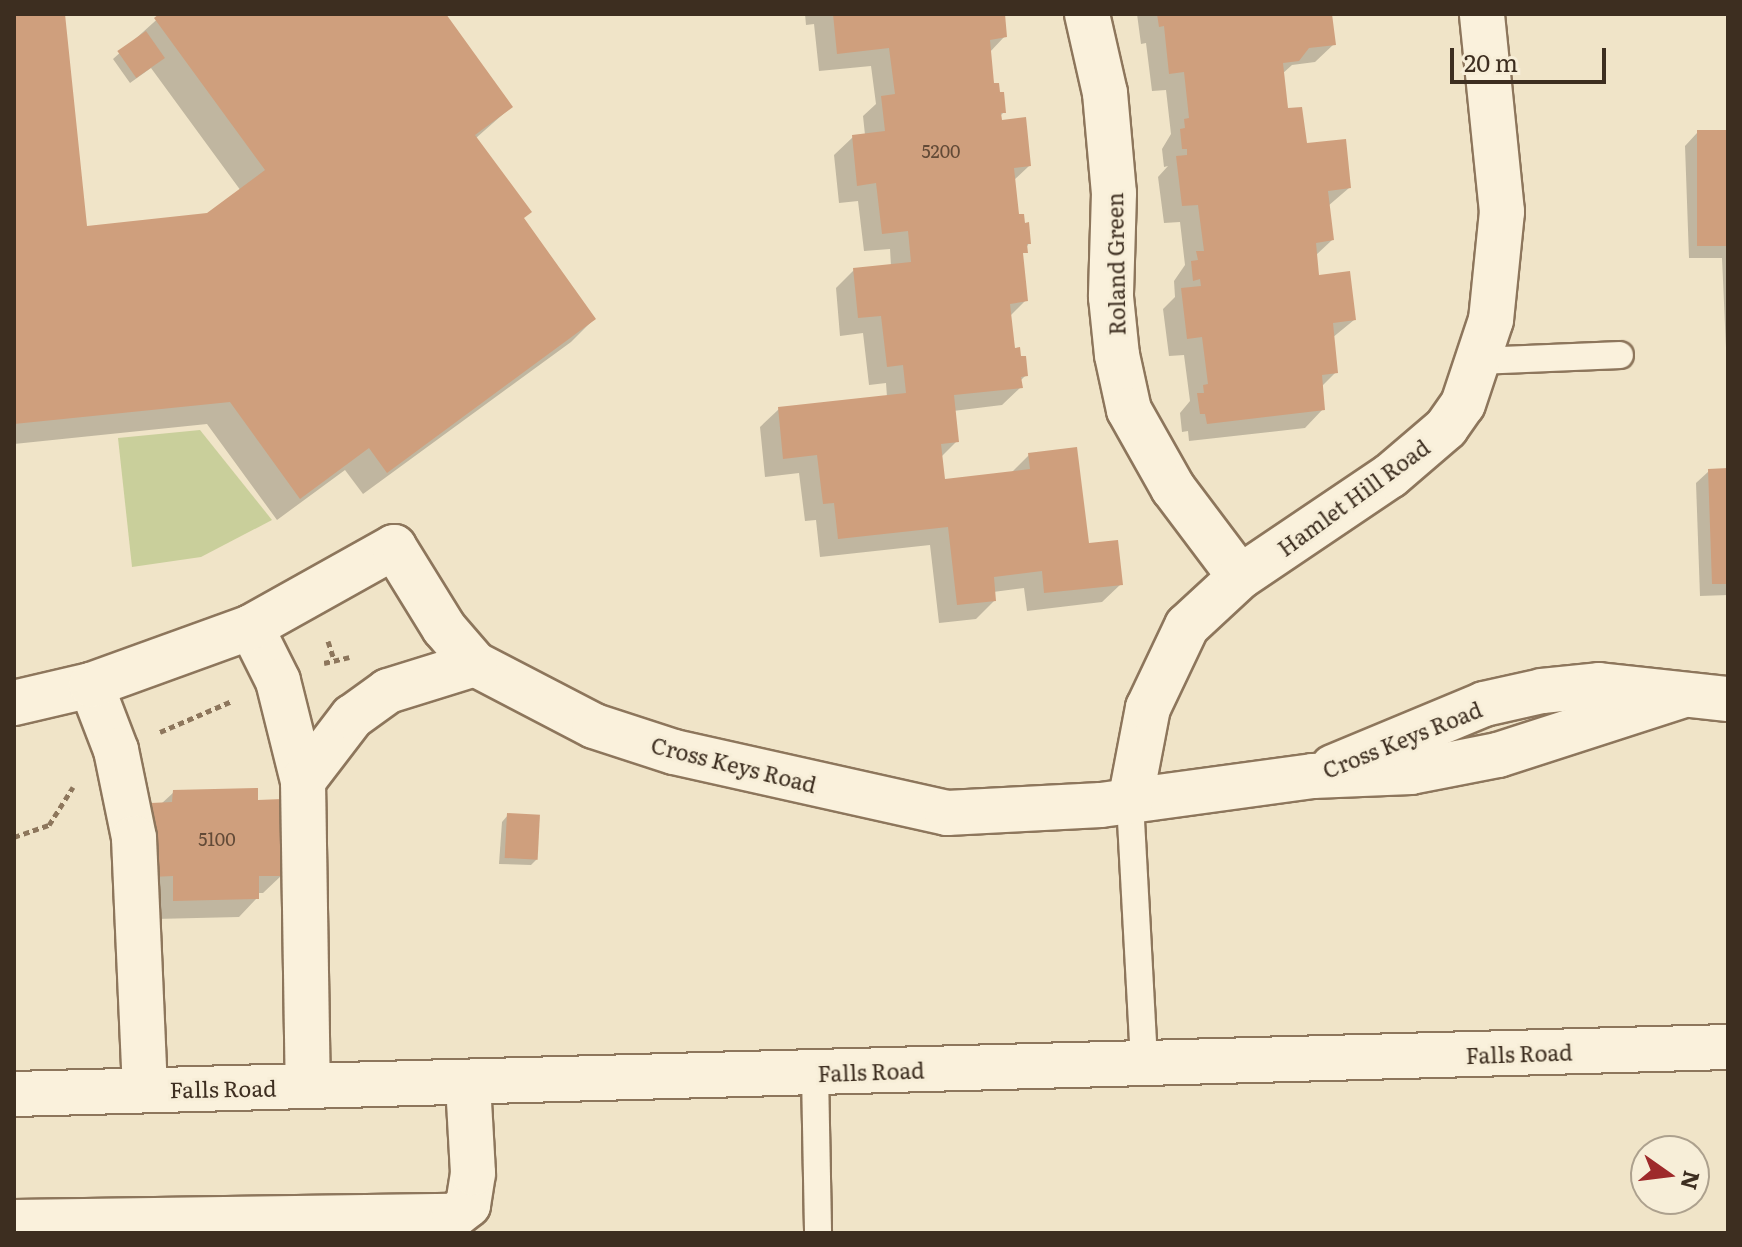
<!DOCTYPE html>
<html>
<head>
<meta charset="utf-8">
<style>
  body { margin:0 }
  #map { position:relative; width:1742px; height:1247px; overflow:hidden; background:#f0e4c8; font-family:Literata,serif }
  div>[style] { position:absolute }
  [style*='--x'] { left:calc(var(--x)*1px); top:calc(var(--y)*1px); width:calc(var(--w)*1px); rotate:calc(var(--a)*1deg) }
  .green>* { inset:0; background:#c9cf9b }
  .shadow>* { inset:0; background:#0003 }
  .building>* { inset:0; background:#cf9f7d; transform-origin:0 0 }
  .path>* { height:5px; margin-top:-2.5px; transform-origin:0; background:repeating-linear-gradient(90deg,#8d765c 0 6px,transparent 0 10px) }
  .roads { filter:drop-shadow(2px 0 #8d765c) drop-shadow(-2px 0 #8d765c) drop-shadow(0 2px #8d765c) drop-shadow(0 -2px #8d765c) }
  .service>* { height:26px; margin:-13px; padding:0 13px; transform-origin:13px; border-radius:13px; background:#faf1dc }
  .minor>* { height:44px; margin:-22px; padding:0 22px; transform-origin:22px; border-radius:22px; background:#faf1dc }
  .secondary>* { height:44px; margin:-22px; padding:0 22px; transform-origin:22px; border-radius:22px; background:#faf1dc }
  span { translate:-50% -50%; white-space:nowrap; text-align:center; line-height:1.15; -webkit-text-stroke:6px #f7eed8; paint-order:stroke }
  .number-label { font-size:18px; color:#624a37 }
  .number-label span { -webkit-text-stroke-width:0 }
  .street-label { font-size:22px; color:#3d2e20 }
  .frame { position:absolute; inset:0; border:16px solid #3d2e20; pointer-events:none }
  .north { position:absolute; left:1630px; top:1135px; width:80px; height:80px; box-sizing:border-box; background:#f7eed8; border:2px solid #ada18e; border-radius:50%; rotate:104deg; font-size:22px; font-weight:700; line-height:32px; text-align:center; color:#3d2e20 }
  .north::after { content:''; display:block; margin:auto; width:28px; height:36px; background:#9e2a2b; clip-path:polygon(50% 0,100% 100%,50% 72%,0 100%) }
  .scale { position:absolute; left:1450px; top:48px; width:156px; height:36px; box-sizing:border-box; border:4px solid #3d2e20; border-top:0; padding-left:10px; font-size:24px; line-height:28px; white-space:nowrap; color:#3d2e20; -webkit-text-stroke:6px #f7eed8; paint-order:stroke }
</style>
</head>
<body>
<div id="map">
  <div class="green">
    <div style="clip-path:polygon(200px 430px,272px 520px,201px 557px,132px 567px,118px 438px)"></div>
  </div>
  <div class="shadow">
    <div style="clip-path:polygon(14px 14px,63px 14px,85px 228px,208px 215px,241px 191px,151px 68px,130px 83px,113px 59px,163px 14px,443px 14px,511px 107px,476px 138px,522px 220px,594px 319px,571px 342px,363px 494px,345px 470px,277px 520px,207px 424px,14px 444px)"></div>
    <div style="clip-path:polygon(805px 14px,1003px 14px,1005px 36px,989px 53px,992px 86px,1004px 112px,999px 117px,1029px 166px,1013px 181px,1017px 216px,1029px 243px,1021px 257px,1026px 300px,1010px 316px,1013px 350px,1026px 375px,1020px 381px,1021px 387px,1002px 405px,953px 411px,957px 441px,941px 457px,943px 481px,1010px 474px,1029px 455px,1087px 545px,1121px 584px,1102px 602px,1027px 611px,1024px 588px,993px 592px,994px 601px,976px 619px,939px 623px,930px 545px,820px 557px,816px 520px,805px 521px,799px 473px,765px 477px,760px 427px,779px 409px,887px 397px,886px 383px,869px 385px,863px 333px,840px 336px,836px 288px,854px 270px,891px 266px,890px 249px,864px 251px,858px 201px,839px 203px,834px 155px,853px 137px,865px 135px,863px 116px,876px 104px,871px 66px,819px 71px,814px 24px,806px 25px)"></div>
    <div style="clip-path:polygon(1137px 14px,1328px 14px,1334px 44px,1315px 62px,1292px 65px,1282px 74px,1286px 110px,1305px 146px,1349px 188px,1328px 206px,1332px 240px,1315px 256px,1317px 277px,1354px 320px,1332px 338px,1336px 372px,1321px 387px,1323px 409px,1305px 428px,1189px 441px,1188px 431px,1182px 432px,1180px 413px,1190px 401px,1184px 355px,1169px 356px,1163px 309px,1175px 297px,1174px 281px,1185px 265px,1180px 222px,1164px 223px,1158px 177px,1168px 166px,1164px 167px,1162px 149px,1171px 134px,1166px 90px,1152px 91px,1146px 43px,1141px 44px)"></div>
    <div style="clip-path:polygon(1728px 132px,1728px 348px,1726px 348px,1722px 258px,1689px 258px,1685px 146px,1697px 133px)"></div>
    <div style="clip-path:polygon(1728px 470px,1728px 595px,1700px 596px,1696px 483px,1709px 471px)"></div>
    <div style="clip-path:polygon(174px 792px,256px 802px,282px 875px,263px 893px,257px 893px,257px 898px,239px 917px,155px 919px,133px 823px,152px 805px,161px 804px)"></div>
    <div style="clip-path:polygon(508px 815px,537px 859px,531px 865px,499px 864px,502px 822px)"></div>
  </div>
  <div class="building">
    <div style="clip-path:polygon(14px 14px,65px 14px,87px 226px,207px 213px,265px 170px,154px 18px,159px 14px,446px 14px,513px 107px,475px 135px,532px 212px,524px 218px,596px 319px,387px 473px,369px 448px,300px 499px,230px 402px,14px 424px)"></div>
    <div style="clip-path:polygon(833px 14px,1005px 14px,1007px 37px,990px 40px,994px 83px,999px 83px,1000px 92px,1004px 92px,1006px 113px,1001px 113px,1002px 120px,1026px 117px,1031px 166px,1014px 168px,1019px 214px,1024px 214px,1025px 223px,1029px 222px,1031px 244px,1027px 244px,1028px 253px,1023px 253px,1028px 301px,1010px 304px,1015px 348px,1020px 347px,1021px 356px,1026px 356px,1028px 376px,1021px 377px,1023px 388px,954px 395px,959px 442px,941px 444px,945px 479px,1030px 469px,1028px 453px,1077px 447px,1089px 543px,1118px 540px,1123px 585px,1044px 593px,1042px 571px,994px 577px,996px 601px,957px 605px,948px 527px,838px 539px,834px 503px,823px 504px,817px 455px,783px 459px,778px 407px,906px 393px,903px 365px,887px 367px,881px 316px,858px 318px,853px 268px,911px 262px,908px 231px,882px 234px,876px 183px,857px 186px,852px 135px,885px 131px,881px 96px,895px 94px,889px 48px,837px 54px)"></div>
    <div style="clip-path:polygon(1157px 14px,1332px 14px,1336px 45px,1309px 48px,1299px 61px,1283px 63px,1288px 108px,1302px 107px,1307px 143px,1346px 139px,1351px 188px,1328px 191px,1334px 240px,1316px 243px,1319px 275px,1350px 271px,1356px 320px,1333px 323px,1338px 373px,1322px 375px,1325px 410px,1207px 424px,1205px 414px,1200px 414px,1197px 393px,1204px 393px,1203px 385px,1208px 384px,1202px 337px,1187px 339px,1181px 288px,1201px 286px,1200px 279px,1193px 281px,1191px 261px,1198px 260px,1196px 251px,1204px 251px,1198px 205px,1182px 206px,1176px 156px,1187px 155px,1187px 149px,1182px 149px,1180px 129px,1185px 128px,1184px 119px,1189px 118px,1184px 72px,1169px 74px,1164px 26px,1159px 27px)"></div>
    <div style="left:146px;top:31px;width:33px;height:35px;rotate:55deg"></div>
    <div style="left:1728px;top:130px;width:116px;height:31px;rotate:90deg"></div>
    <div style="clip-path:polygon(1728px 468px,1728px 584px,1712px 584px,1708px 469px)"></div>
    <div style="clip-path:polygon(258px 788px,258px 800px,282px 799px,284px 876px,259px 876px,259px 899px,173px 901px,173px 876px,152px 877px,151px 803px,172px 802px,173px 790px)"></div>
    <div style="left:507px;top:813px;width:33px;height:45px;rotate:3deg"></div>
  </div>
  <div class="path">
    <div style="--x:328;--y:641;--w:20;--a:72"></div>
    <div style="--x:324;--y:663;--w:26;--a:-13"></div>
    <div style="--x:160;--y:732;--w:78;--a:-23.3"></div>
    <div style="--x:14;--y:837;--w:37;--a:-19"></div>
    <div style="--x:49;--y:825;--w:45;--a:-57.7"></div>
  </div>
  <div class="roads">
    <div class="service">
      <div style="--x:1479;--y:361;--w:141;--a:-2.4"></div>
      <div style="--x:1130;--y:802;--w:261;--a:86.9"></div>
      <div style="--x:815;--y:1073;--w:160;--a:88.9"></div>
    </div>
    <div class="minor">
      <div style="--x:1087;--y:14;--w:81;--a:77.2"></div>
      <div style="--x:1105;--y:93;--w:100;--a:84.9"></div>
      <div style="--x:1114;--y:193;--w:104;--a:91.7"></div>
      <div style="--x:1111;--y:297;--w:58;--a:84.1"></div>
      <div style="--x:1117;--y:355;--w:56;--a:77.7"></div>
      <div style="--x:1129;--y:410;--w:90;--a:60.6"></div>
      <div style="--x:1173;--y:488;--w:111;--a:53"></div>
      <div style="--x:251;--y:627;--w:60;--a:63.4"></div>
      <div style="--x:278;--y:681;--w:103;--a:76"></div>
      <div style="--x:303;--y:781;--w:305;--a:89.1"></div>
      <div style="--x:91;--y:685;--w:70;--a:69"></div>
      <div style="--x:116;--y:750;--w:90;--a:78.4"></div>
      <div style="--x:134;--y:838;--w:252;--a:87.5"></div>
      <div style="--x:14;--y:703;--w:79;--a:-13.2"></div>
      <div style="--x:91;--y:685;--w:170;--a:-19.9"></div>
      <div style="--x:251;--y:627;--w:164;--a:-29.2"></div>
      <div style="--x:394;--y:547;--w:95;--a:58.3"></div>
      <div style="--x:444;--y:628;--w:48;--a:49.3"></div>
      <div style="--x:475;--y:664;--w:134;--a:27.5"></div>
      <div style="--x:594;--y:726;--w:84;--a:18"></div>
      <div style="--x:674;--y:752;--w:280;--a:12.6"></div>
      <div style="--x:947;--y:813;--w:154;--a:-3"></div>
      <div style="--x:1101;--y:805;--w:214;--a:-7.8"></div>
      <div style="--x:1313;--y:776;--w:98;--a:-2.3"></div>
      <div style="--x:1411;--y:772;--w:89;--a:-11.1"></div>
      <div style="--x:1498;--y:755;--w:192;--a:-17.9"></div>
      <div style="--x:1333;--y:767;--w:164;--a:-22.6"></div>
      <div style="--x:1484;--y:704;--w:59;--a:-12.6"></div>
      <div style="--x:1542;--y:691;--w:57;--a:-6"></div>
      <div style="--x:1599;--y:685;--w:130;--a:6.2"></div>
      <div style="--x:303;--y:781;--w:81;--a:-52.6"></div>
      <div style="--x:352;--y:717;--w:44;--a:-35.8"></div>
      <div style="--x:388;--y:691;--w:91;--a:-17.2"></div>
      <div style="--x:1130;--y:802;--w:96;--a:-79.2"></div>
      <div style="--x:1148;--y:708;--w:91;--a:-64.6"></div>
      <div style="--x:1187;--y:626;--w:72;--a:-42.8"></div>
      <div style="--x:1240;--y:577;--w:181;--a:-34"></div>
      <div style="--x:1390;--y:476;--w:74;--a:-40.6"></div>
      <div style="--x:1446;--y:428;--w:29;--a:-55"></div>
      <div style="--x:1463;--y:404;--w:89;--a:-71.6"></div>
      <div style="--x:1491;--y:320;--w:109;--a:-84.2"></div>
      <div style="--x:1502;--y:212;--w:199;--a:-95.8"></div>
      <div style="--x:14;--y:1222;--w:440;--a:-0.8"></div>
      <div style="--x:454;--y:1216;--w:18;--a:-38"></div>
      <div style="--x:468;--y:1205;--w:32;--a:-81"></div>
      <div style="--x:473;--y:1173;--w:90;--a:-93.2"></div>
    </div>
    <div class="secondary">
      <div style="--x:14;--y:1094;--w:1715;--a:-1.57"></div>
    </div>
  </div>
  <div class="number-label">
    <span style="left:941px;top:151px">5200</span>
    <span style="left:217px;top:839px">5100</span>
  </div>
  <div class="street-label">
    <span style="left:1115px;top:264px;rotate:-91deg">Roland Green</span>
    <span style="left:1353px;top:497px;rotate:-36deg">Hamlet Hill Road</span>
    <span style="left:1402px;top:739px;rotate:-22deg">Cross Keys Road</span>
    <span style="left:734px;top:764px;rotate:14deg">Cross Keys Road</span>
    <span style="left:1519px;top:1053px;rotate:-2deg">Falls Road</span>
    <span style="left:871px;top:1071px;rotate:-2deg">Falls Road</span>
    <span style="left:223px;top:1088px;rotate:-1deg">Falls Road</span>
  </div>
  <div class="frame"></div>
  <div class="north">N</div>
  <div class="scale">20 m</div>
</div>
</body>
</html>
